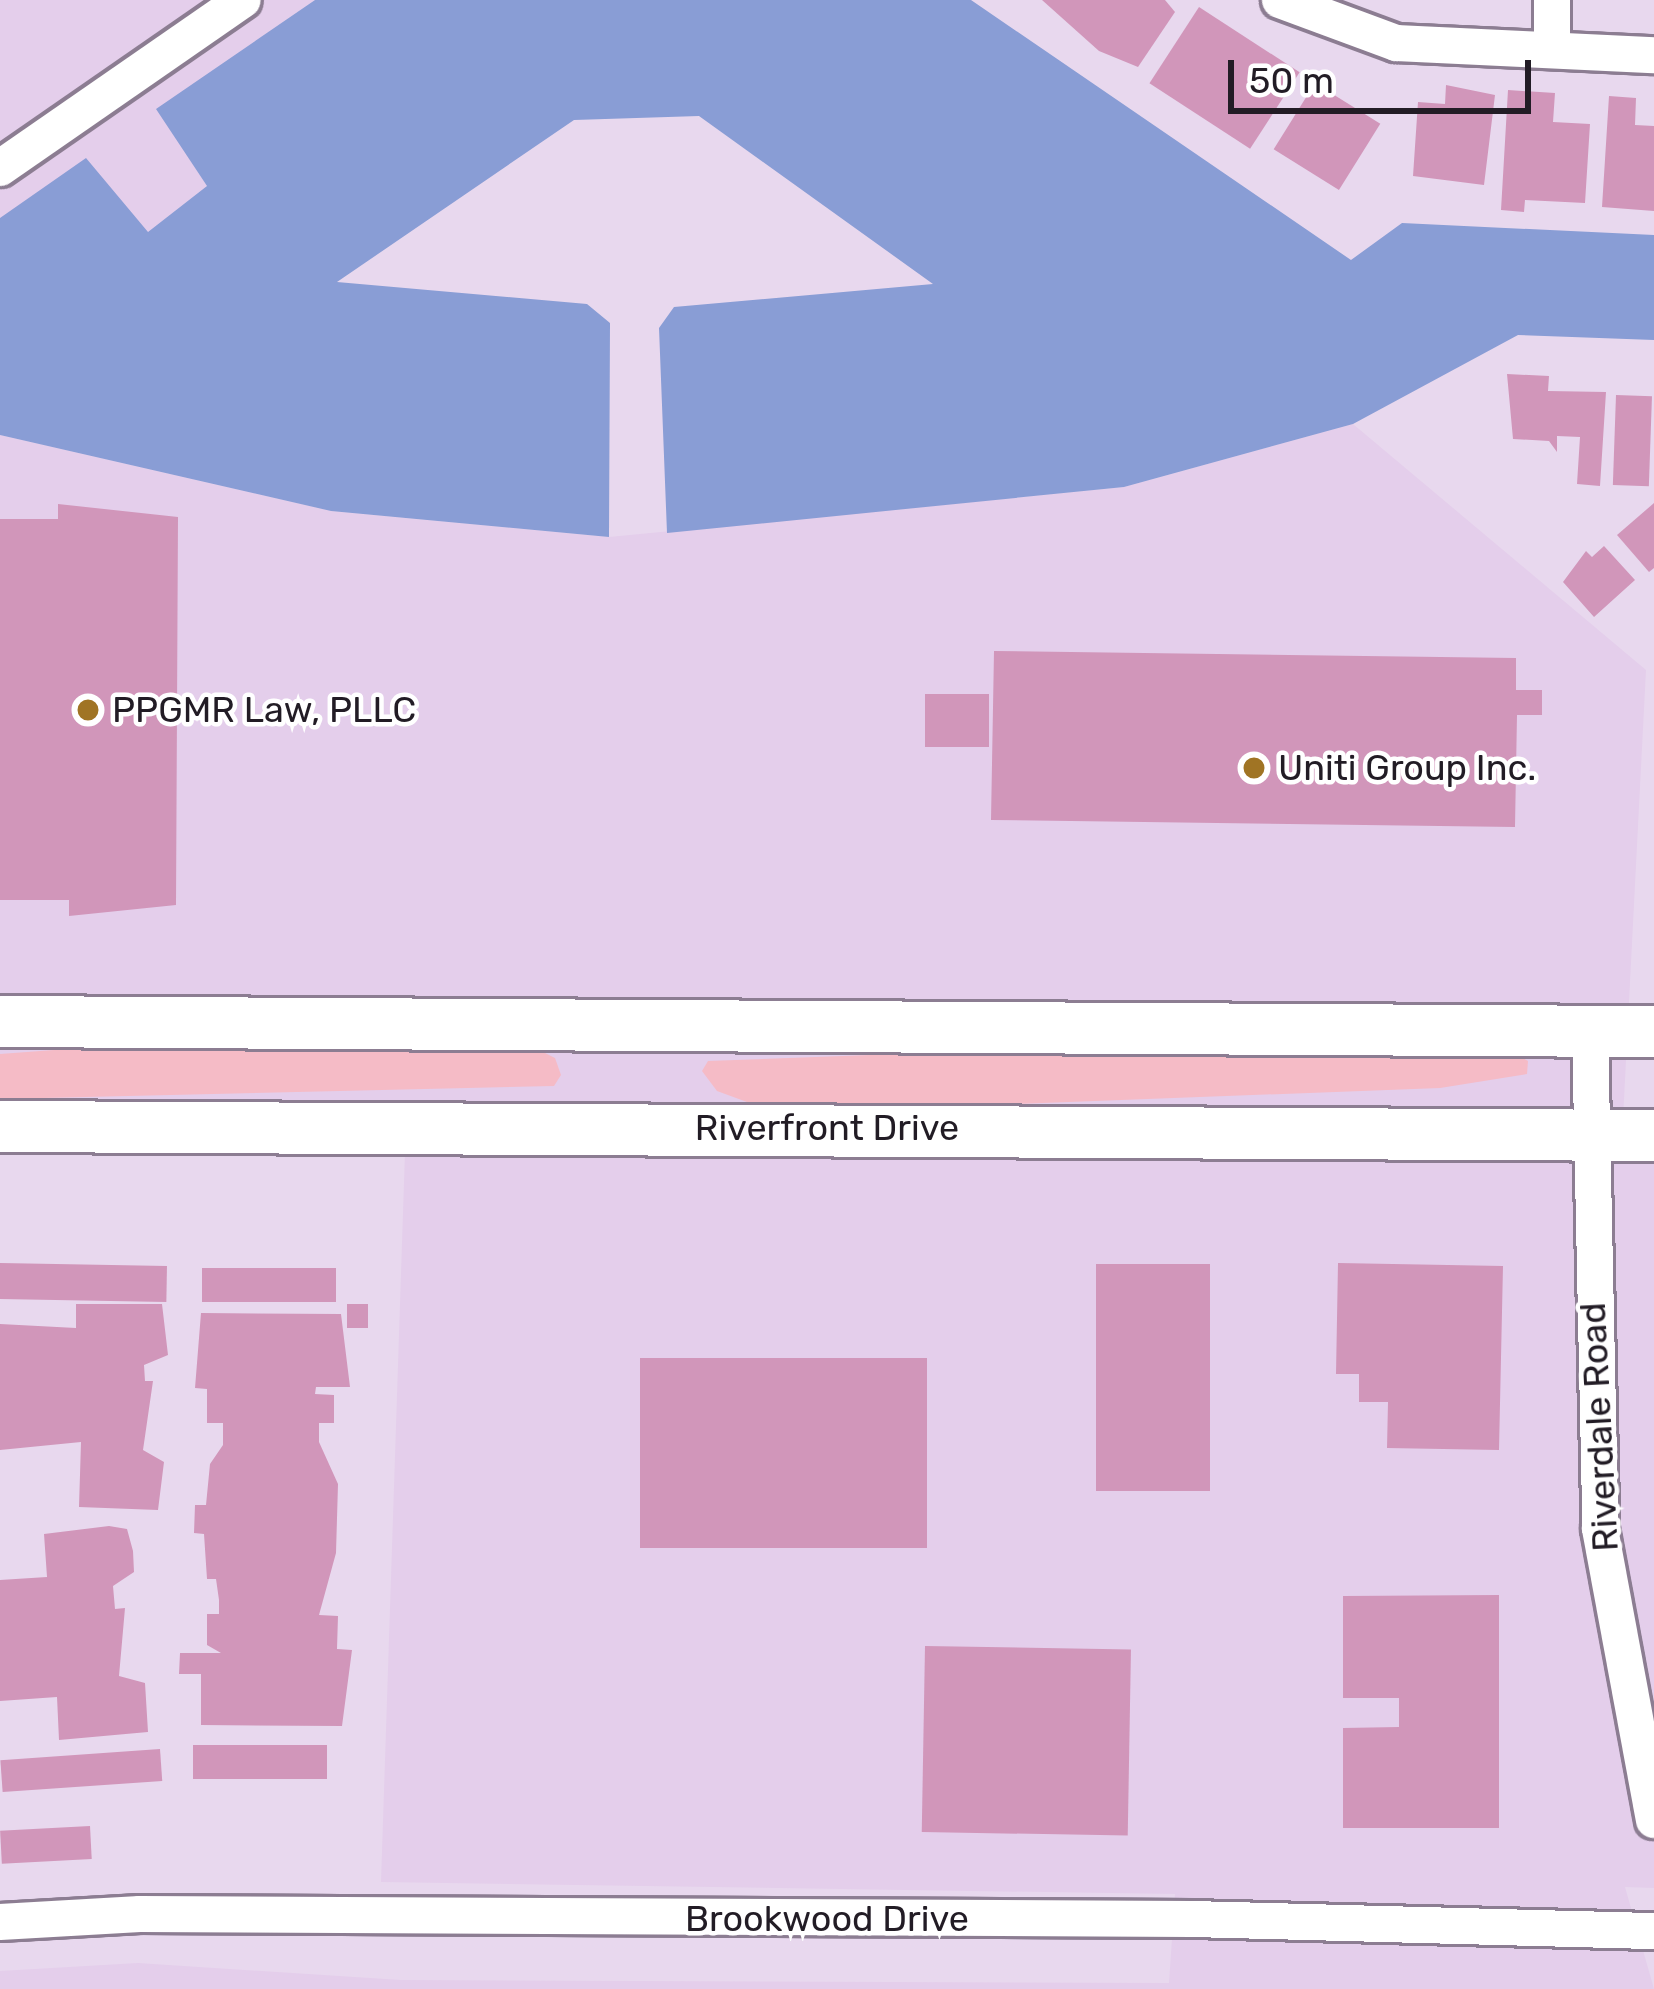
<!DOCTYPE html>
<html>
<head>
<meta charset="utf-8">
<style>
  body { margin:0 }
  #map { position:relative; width:1654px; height:1989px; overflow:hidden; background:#e8d8ee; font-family:Rubik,sans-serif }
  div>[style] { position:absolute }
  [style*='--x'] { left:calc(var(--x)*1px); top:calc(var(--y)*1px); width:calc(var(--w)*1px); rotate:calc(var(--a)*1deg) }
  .built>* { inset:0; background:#e4ceeb }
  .green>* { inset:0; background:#f5bbc6 }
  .water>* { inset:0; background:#899dd5 }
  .building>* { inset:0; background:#d196ba; transform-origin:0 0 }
  .roads { filter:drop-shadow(3px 0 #8c7d92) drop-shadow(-3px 0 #8c7d92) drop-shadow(0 3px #8c7d92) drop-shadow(0 -3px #8c7d92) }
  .street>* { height:36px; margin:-18px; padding:0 18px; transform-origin:18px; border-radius:18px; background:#fff }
  .secondary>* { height:51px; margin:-25.5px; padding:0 25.5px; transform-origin:25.5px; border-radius:25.5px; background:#fff }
  .dots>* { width:33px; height:33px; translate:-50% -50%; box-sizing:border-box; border:6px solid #fff; border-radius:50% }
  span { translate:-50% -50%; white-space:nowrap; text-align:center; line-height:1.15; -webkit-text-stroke:9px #fff; paint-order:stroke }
  .poi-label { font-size:36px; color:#221c25 }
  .left { translate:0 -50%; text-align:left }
  .street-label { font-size:36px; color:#221c25 }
  .scale { position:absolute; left:1228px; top:60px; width:303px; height:54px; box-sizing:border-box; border:6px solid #221c25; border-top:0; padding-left:15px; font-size:36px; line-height:42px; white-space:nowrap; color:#221c25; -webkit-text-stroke:9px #fff; paint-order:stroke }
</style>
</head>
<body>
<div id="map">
  <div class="built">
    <div style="clip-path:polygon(0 0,315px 0,157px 109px,207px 186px,147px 233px,0 218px)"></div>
    <div style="clip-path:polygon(1353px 424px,1646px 670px,1621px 1158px,1654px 1158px,1654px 1888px,1625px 1887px,1654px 1989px,0 1989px,0 1971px,138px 1963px,401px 1980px,1169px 1983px,1175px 1894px,381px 1882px,405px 1152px,0 1147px,0 435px,331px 511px,609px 537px,1124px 487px)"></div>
  </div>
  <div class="green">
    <div style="clip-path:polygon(216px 1038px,529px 1045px,555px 1058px,561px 1075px,554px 1086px,0 1099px,0 1054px)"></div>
    <div style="clip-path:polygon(1164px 1044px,1511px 1051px,1528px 1061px,1527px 1074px,1440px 1088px,965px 1106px,747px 1102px,717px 1091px,702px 1071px,708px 1061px)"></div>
  </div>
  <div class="water">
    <div style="clip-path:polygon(315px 0,971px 0,1351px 260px,1402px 223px,1654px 235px,1654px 340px,1518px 335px,1353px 424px,1124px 487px,667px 533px,659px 328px,674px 307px,933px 284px,699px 116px,574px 120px,337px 282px,587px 304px,610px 323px,609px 537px,331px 511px,0 435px,0 218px,86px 158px,148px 232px,207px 186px,156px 109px)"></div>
  </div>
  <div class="building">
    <div style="clip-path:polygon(1042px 0,1165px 0,1175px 12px,1138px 67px,1099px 51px)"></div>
    <div style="left:1199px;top:7px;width:120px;height:91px;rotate:33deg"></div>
    <div style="left:1315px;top:83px;width:77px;height:78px;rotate:32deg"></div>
    <div style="clip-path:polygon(1446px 85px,1495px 95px,1484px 185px,1413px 176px,1418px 102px,1445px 104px)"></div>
    <div style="clip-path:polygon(1508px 90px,1555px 93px,1553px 122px,1590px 124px,1585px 203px,1525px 200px,1524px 212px,1501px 210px)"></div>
    <div style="clip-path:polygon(1609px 96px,1636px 98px,1635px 125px,1654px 126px,1654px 211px,1602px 207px)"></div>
    <div style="clip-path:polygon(1507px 374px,1549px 376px,1548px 391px,1606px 392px,1600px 486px,1577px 484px,1580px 437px,1557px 436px,1557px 452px,1549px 441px,1513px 439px)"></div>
    <div style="left:1616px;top:395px;width:36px;height:90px;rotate:2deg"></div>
    <div style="clip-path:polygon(1654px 503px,1654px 568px,1649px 572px,1617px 535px)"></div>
    <div style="clip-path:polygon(58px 504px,178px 517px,176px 905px,69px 916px,69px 900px,0 900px,0 519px,58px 519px)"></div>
    <div style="clip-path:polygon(1604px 546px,1635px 580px,1594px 617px,1563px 582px,1586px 551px,1592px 557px)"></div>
    <div style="clip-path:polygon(994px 651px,1516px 658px,1516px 690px,1542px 690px,1542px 715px,1517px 715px,1515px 827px,991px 820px)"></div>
    <div style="left:925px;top:694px;width:64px;height:53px"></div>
    <div style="left:0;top:1263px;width:167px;height:36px;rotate:1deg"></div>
    <div style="clip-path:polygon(1338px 1263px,1503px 1266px,1499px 1450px,1387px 1448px,1388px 1402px,1359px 1402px,1359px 1374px,1336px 1374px)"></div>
    <div style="left:1210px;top:1264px;width:227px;height:114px;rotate:90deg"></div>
    <div style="left:202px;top:1268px;width:134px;height:34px"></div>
    <div style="clip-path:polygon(76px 1304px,162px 1304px,168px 1355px,144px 1365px,145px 1381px,153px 1381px,143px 1450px,164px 1462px,158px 1510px,79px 1507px,81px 1442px,0 1450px,0 1324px,76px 1328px)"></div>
    <div style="left:368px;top:1304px;width:24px;height:21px;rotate:90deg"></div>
    <div style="clip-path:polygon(201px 1313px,341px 1314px,350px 1387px,316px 1387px,315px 1394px,334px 1395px,334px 1423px,319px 1423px,319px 1442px,338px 1484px,336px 1553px,319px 1615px,338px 1616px,337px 1649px,352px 1650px,342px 1726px,201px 1725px,201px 1674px,179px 1674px,180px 1653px,221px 1653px,207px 1645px,207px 1614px,219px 1614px,219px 1600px,216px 1579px,207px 1579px,204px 1534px,194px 1533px,195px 1505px,206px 1505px,210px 1464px,223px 1445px,223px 1423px,207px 1423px,207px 1389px,195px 1388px)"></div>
    <div style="left:640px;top:1358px;width:287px;height:190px"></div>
    <div style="clip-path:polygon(109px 1526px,127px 1529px,133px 1551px,134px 1572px,113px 1586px,115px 1609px,125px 1608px,119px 1676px,145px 1683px,148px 1732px,59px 1740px,57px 1697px,0 1701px,0 1580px,47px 1577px,44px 1534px)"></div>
    <div style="clip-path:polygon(1499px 1595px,1499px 1828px,1343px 1828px,1343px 1728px,1399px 1727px,1399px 1698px,1343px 1698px,1343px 1596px)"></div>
    <div style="left:925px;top:1646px;width:206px;height:186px;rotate:1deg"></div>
    <div style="left:327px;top:1745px;width:34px;height:134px;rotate:90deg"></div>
    <div style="left:160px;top:1749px;width:32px;height:160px;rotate:86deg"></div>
    <div style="left:90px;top:1826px;width:33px;height:90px;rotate:87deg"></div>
  </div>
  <div class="roads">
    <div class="street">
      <div style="--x:1280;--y:0;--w:124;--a:20.3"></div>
      <div style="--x:1396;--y:43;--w:258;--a:2.7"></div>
      <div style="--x:1552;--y:0;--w:50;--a:90"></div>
      <div style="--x:0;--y:168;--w:295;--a:-34.7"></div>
      <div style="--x:1590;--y:1031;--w:498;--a:88.8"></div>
      <div style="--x:1600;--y:1529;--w:296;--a:79.5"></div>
      <div style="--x:0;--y:1922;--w:140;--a:-3.3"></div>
      <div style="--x:140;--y:1914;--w:1052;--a:0.27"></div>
      <div style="--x:1192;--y:1919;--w:462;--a:1.5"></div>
    </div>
    <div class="secondary">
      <div style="--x:0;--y:1021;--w:1654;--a:0.35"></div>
      <div style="--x:0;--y:1126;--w:1654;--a:0.31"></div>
    </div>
  </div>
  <div class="dots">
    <div style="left:88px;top:710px;background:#a07424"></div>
    <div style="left:1254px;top:768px;background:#a07424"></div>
  </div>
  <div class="poi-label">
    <span class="left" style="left:112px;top:710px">PPGMR Law, PLLC</span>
    <span class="left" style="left:1278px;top:768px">Uniti Group Inc.</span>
  </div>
  <div class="street-label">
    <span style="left:827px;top:1128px">Riverfront Drive</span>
    <span style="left:1599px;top:1427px;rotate:-93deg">Riverdale Road</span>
    <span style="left:827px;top:1919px">Brookwood Drive</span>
  </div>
  <div class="scale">50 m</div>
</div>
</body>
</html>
